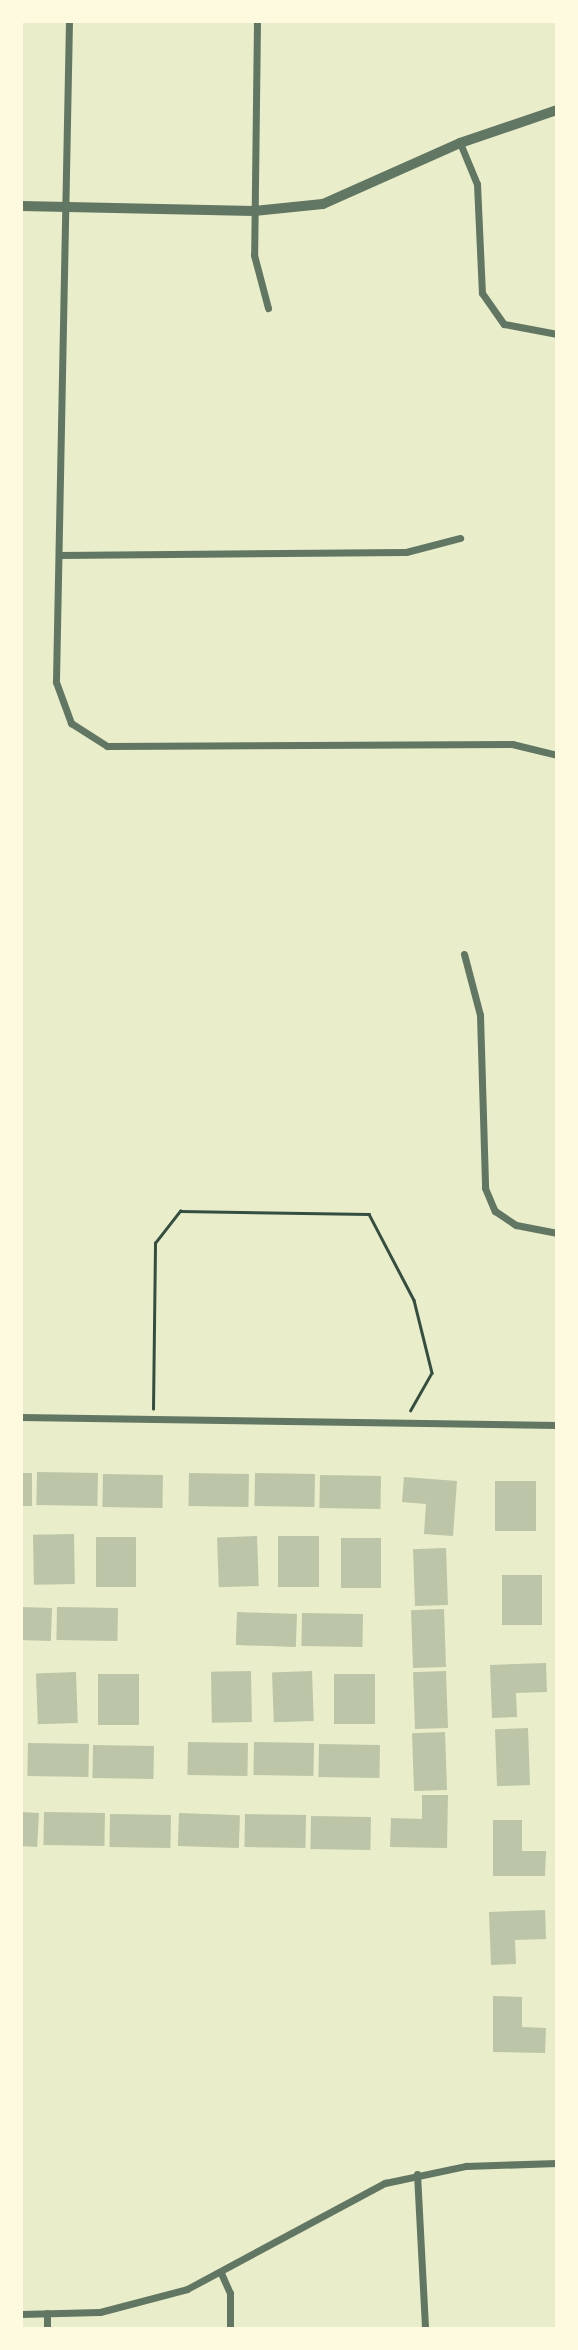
<!DOCTYPE html>
<html>
<head>
<meta charset="utf-8">
<style>
  body { margin:0 }
  #map { position:relative; width:578px; height:2350px; overflow:hidden; background:#e9edc9; font-family:Jost,sans-serif }
  div>[style] { position:absolute }
  [style*='--x'] { left:calc(var(--x)*1px); top:calc(var(--y)*1px); width:calc(var(--w)*1px); rotate:calc(var(--a)*1deg) }
  .building>* { inset:0; background:#bcc5a7; transform-origin:0 0 }
  .path>* { height:2.5px; margin:-1.25px; padding:0 1.25px; transform-origin:1.25px; border-radius:1.25px; background:#344e41 }
  .minor>* { height:7px; margin:-3.5px; padding:0 3.5px; transform-origin:3.5px; border-radius:3.5px; background:#617663 }
  .tertiary>* { height:10px; margin:-5px; padding:0 5px; transform-origin:5px; border-radius:5px; background:#617663 }
  span { translate:-50% -50%; white-space:nowrap; text-align:center; line-height:1.15; -webkit-text-stroke:5px #fefae0; paint-order:stroke }
  .frame { position:absolute; inset:0; border:23px solid #fefae0; pointer-events:none }
</style>
</head>
<body>
<div id="map">
  <div class="building">
    <div style="left:37px;top:1472px;width:61px;height:33px;rotate:1deg"></div>
    <div style="left:21px;top:1473px;width:11px;height:33px"></div>
    <div style="left:189px;top:1473px;width:60px;height:33px;rotate:1deg"></div>
    <div style="left:255px;top:1473px;width:60px;height:33px;rotate:1deg"></div>
    <div style="left:103px;top:1474px;width:60px;height:33px;rotate:1deg"></div>
    <div style="left:320px;top:1475px;width:61px;height:33px;rotate:1deg"></div>
    <div style="clip-path:polygon(404px 1477px,457px 1481px,453px 1536px,424px 1534px,426px 1504px,402px 1502px)"></div>
    <div style="left:495px;top:1481px;width:41px;height:50px"></div>
    <div style="left:74px;top:1534px;width:50px;height:41px;rotate:89deg"></div>
    <div style="left:257px;top:1536px;width:50px;height:40px;rotate:88deg"></div>
    <div style="left:278px;top:1536px;width:41px;height:51px"></div>
    <div style="left:96px;top:1537px;width:40px;height:50px"></div>
    <div style="left:341px;top:1538px;width:40px;height:50px"></div>
    <div style="left:446px;top:1548px;width:57px;height:33px;rotate:88deg"></div>
    <div style="left:502px;top:1575px;width:40px;height:50px"></div>
    <div style="left:21px;top:1607px;width:31px;height:33px;rotate:2deg"></div>
    <div style="left:57px;top:1607px;width:61px;height:33px;rotate:1deg"></div>
    <div style="left:444px;top:1609px;width:58px;height:33px;rotate:88deg"></div>
    <div style="left:237px;top:1612px;width:60px;height:33px;rotate:2deg"></div>
    <div style="left:302px;top:1613px;width:61px;height:33px;rotate:1deg"></div>
    <div style="clip-path:polygon(546px 1663px,547px 1692px,516px 1693px,517px 1717px,492px 1718px,490px 1665px)"></div>
    <div style="left:251px;top:1671px;width:51px;height:40px;rotate:89deg"></div>
    <div style="left:312px;top:1671px;width:50px;height:40px;rotate:88deg"></div>
    <div style="left:446px;top:1671px;width:57px;height:33px;rotate:88deg"></div>
    <div style="left:76px;top:1672px;width:51px;height:40px;rotate:88deg"></div>
    <div style="left:98px;top:1674px;width:41px;height:51px"></div>
    <div style="left:334px;top:1674px;width:41px;height:50px"></div>
    <div style="left:528px;top:1728px;width:57px;height:33px;rotate:88deg"></div>
    <div style="left:445px;top:1732px;width:58px;height:33px;rotate:88deg"></div>
    <div style="left:188px;top:1742px;width:60px;height:33px;rotate:1deg"></div>
    <div style="left:254px;top:1742px;width:60px;height:33px;rotate:1deg"></div>
    <div style="left:28px;top:1743px;width:61px;height:33px;rotate:1deg"></div>
    <div style="left:319px;top:1744px;width:61px;height:33px;rotate:1deg"></div>
    <div style="left:93px;top:1745px;width:61px;height:33px;rotate:1deg"></div>
    <div style="clip-path:polygon(422px 1795px,448px 1795px,447px 1848px,390px 1847px,391px 1818px,422px 1819px)"></div>
    <div style="left:21px;top:1812px;width:18px;height:34px;rotate:3deg"></div>
    <div style="left:44px;top:1812px;width:61px;height:33px;rotate:1deg"></div>
    <div style="left:179px;top:1813px;width:61px;height:33px;rotate:2deg"></div>
    <div style="left:110px;top:1814px;width:61px;height:33px;rotate:1deg"></div>
    <div style="left:245px;top:1814px;width:61px;height:33px;rotate:1deg"></div>
    <div style="left:311px;top:1816px;width:60px;height:33px;rotate:1deg"></div>
    <div style="clip-path:polygon(493px 1820px,522px 1820px,522px 1851px,546px 1851px,545px 1876px,493px 1876px)"></div>
    <div style="clip-path:polygon(545px 1910px,546px 1939px,515px 1940px,516px 1964px,491px 1965px,489px 1912px)"></div>
    <div style="clip-path:polygon(493px 1996px,522px 1997px,522px 2027px,546px 2028px,545px 2053px,493px 2052px)"></div>
  </div>
  <div class="path">
    <div style="--x:153;--y:1409;--w:166;--a:-89.3"></div>
    <div style="--x:155;--y:1243;--w:41;--a:-52"></div>
    <div style="--x:180;--y:1211;--w:189;--a:0.9"></div>
    <div style="--x:369;--y:1214;--w:97;--a:62.4"></div>
    <div style="--x:414;--y:1300;--w:75;--a:76.1"></div>
    <div style="--x:432;--y:1373;--w:43;--a:119.6"></div>
  </div>
  <div class="minor">
    <div style="--x:69;--y:21;--w:661;--a:91.13"></div>
    <div style="--x:56;--y:682;--w:44;--a:69.9"></div>
    <div style="--x:71;--y:723;--w:43;--a:32.6"></div>
    <div style="--x:107;--y:746;--w:405;--a:-0.3"></div>
    <div style="--x:512;--y:744;--w:46;--a:13.7"></div>
    <div style="--x:257;--y:21;--w:234;--a:90.7"></div>
    <div style="--x:254;--y:255;--w:55;--a:75.2"></div>
    <div style="--x:460;--y:143;--w:44;--a:67.5"></div>
    <div style="--x:477;--y:184;--w:109;--a:87.4"></div>
    <div style="--x:482;--y:293;--w:38;--a:55"></div>
    <div style="--x:504;--y:324;--w:54;--a:10.7"></div>
    <div style="--x:59;--y:555;--w:347;--a:-0.5"></div>
    <div style="--x:406;--y:552;--w:56;--a:-14.5"></div>
    <div style="--x:464;--y:954;--w:63;--a:75.3"></div>
    <div style="--x:480;--y:1015;--w:173;--a:88.3"></div>
    <div style="--x:485;--y:1188;--w:25;--a:67"></div>
    <div style="--x:495;--y:1211;--w:25;--a:34"></div>
    <div style="--x:516;--y:1225;--w:42;--a:11"></div>
    <div style="--x:21;--y:1417;--w:536;--a:0.86"></div>
    <div style="--x:417;--y:2174;--w:155;--a:87"></div>
    <div style="--x:221;--y:2273;--w:22;--a:66"></div>
    <div style="--x:230;--y:2293;--w:36;--a:90"></div>
    <div style="--x:21;--y:2314;--w:79;--a:-1.5"></div>
    <div style="--x:100;--y:2312;--w:90;--a:-14.8"></div>
    <div style="--x:187;--y:2289;--w:225;--a:-28.2"></div>
    <div style="--x:385;--y:2183;--w:83;--a:-11.9"></div>
    <div style="--x:466;--y:2166;--w:91;--a:-1.9"></div>
    <div style="--x:47;--y:2329;--w:16;--a:-90"></div>
  </div>
  <div class="tertiary">
    <div style="--x:21;--y:206;--w:233;--a:1.2"></div>
    <div style="--x:254;--y:211;--w:69;--a:-5.8"></div>
    <div style="--x:323;--y:204;--w:150;--a:-24"></div>
    <div style="--x:460;--y:143;--w:102;--a:-18.8"></div>
  </div>
  <div class="frame"></div>
</div>
</body>
</html>
